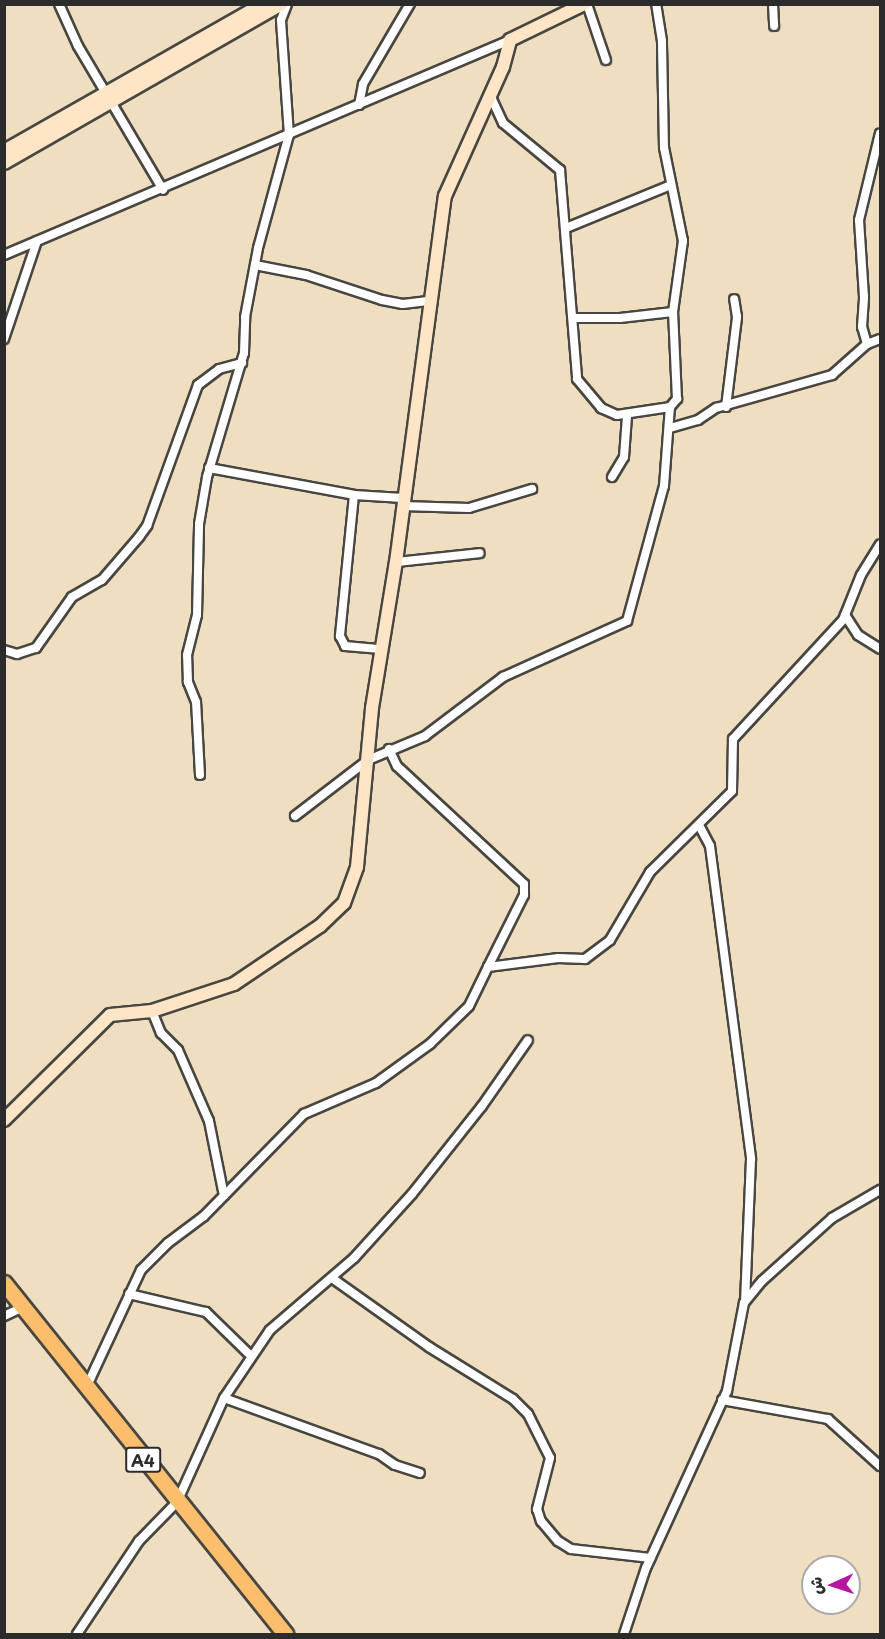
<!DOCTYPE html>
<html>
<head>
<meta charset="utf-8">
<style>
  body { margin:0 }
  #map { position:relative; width:885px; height:1639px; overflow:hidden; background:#efdfc0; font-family:"Playpen Sans","Playpen Sans Arabic",sans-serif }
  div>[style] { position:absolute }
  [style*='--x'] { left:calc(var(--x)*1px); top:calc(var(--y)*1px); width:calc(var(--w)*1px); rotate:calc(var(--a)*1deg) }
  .roads { filter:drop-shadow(2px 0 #484641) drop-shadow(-2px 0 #484641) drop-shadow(0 2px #484641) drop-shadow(0 -2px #484641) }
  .street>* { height:8px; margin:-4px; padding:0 4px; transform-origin:4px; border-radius:4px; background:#fff }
  .secondary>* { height:12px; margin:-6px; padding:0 6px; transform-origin:6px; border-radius:6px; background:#fde5c5 }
  .highway>* { height:15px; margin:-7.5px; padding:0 7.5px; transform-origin:7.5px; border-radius:7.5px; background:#fabe6d }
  span { translate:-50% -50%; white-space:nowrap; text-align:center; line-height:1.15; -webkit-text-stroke:6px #fff; paint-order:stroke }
  .shield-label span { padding:2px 4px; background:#fff; border:2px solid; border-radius:4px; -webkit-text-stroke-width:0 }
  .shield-label { font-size:16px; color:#2b2b2b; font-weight:700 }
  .frame { position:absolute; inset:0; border:6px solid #2b2b2b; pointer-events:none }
  .north { position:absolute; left:801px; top:1555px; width:60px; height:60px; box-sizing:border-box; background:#fff; border:2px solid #aaa; border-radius:50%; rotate:267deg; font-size:16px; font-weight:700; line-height:24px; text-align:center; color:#2b2b2b }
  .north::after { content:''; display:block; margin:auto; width:21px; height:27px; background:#b5179e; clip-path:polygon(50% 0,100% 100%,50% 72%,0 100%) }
</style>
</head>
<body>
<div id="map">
  <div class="roads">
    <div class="street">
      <div style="--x:59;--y:4;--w:46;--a:65.7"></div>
      <div style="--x:78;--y:46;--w:167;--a:59.4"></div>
      <div style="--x:587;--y:4;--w:59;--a:71.3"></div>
      <div style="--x:773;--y:4;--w:22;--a:87"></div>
      <div style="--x:490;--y:95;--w:31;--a:65"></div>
      <div style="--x:503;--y:123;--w:74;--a:39.5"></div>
      <div style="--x:560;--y:170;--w:210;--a:85.3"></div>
      <div style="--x:577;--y:379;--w:38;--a:50"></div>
      <div style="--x:601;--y:408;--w:17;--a:24"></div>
      <div style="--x:617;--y:415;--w:54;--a:-8.6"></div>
      <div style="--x:670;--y:407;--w:11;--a:-49"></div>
      <div style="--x:677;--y:399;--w:87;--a:-92.6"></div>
      <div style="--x:673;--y:312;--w:72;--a:-82"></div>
      <div style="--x:683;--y:241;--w:95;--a:-101.5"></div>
      <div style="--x:664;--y:148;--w:107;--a:-91.1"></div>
      <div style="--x:662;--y:41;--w:37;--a:-99"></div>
      <div style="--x:359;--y:105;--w:21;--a:-79"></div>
      <div style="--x:363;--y:84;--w:93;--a:-59.6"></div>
      <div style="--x:566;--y:228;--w:113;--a:-22.3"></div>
      <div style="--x:4;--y:255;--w:550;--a:-23.02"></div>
      <div style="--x:255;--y:265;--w:52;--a:11.1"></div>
      <div style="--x:306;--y:275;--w:80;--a:18.2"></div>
      <div style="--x:382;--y:300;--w:21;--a:11"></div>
      <div style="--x:403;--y:304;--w:25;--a:-7"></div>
      <div style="--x:574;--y:318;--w:46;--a:0"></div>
      <div style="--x:620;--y:318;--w:53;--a:-6.5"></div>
      <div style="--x:4;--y:339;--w:103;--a:-71.4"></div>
      <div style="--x:867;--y:344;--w:18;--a:-106"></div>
      <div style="--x:862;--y:327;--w:30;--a:-86"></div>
      <div style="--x:864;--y:297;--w:77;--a:-93.7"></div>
      <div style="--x:859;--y:220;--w:89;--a:-76.4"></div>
      <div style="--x:726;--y:407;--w:91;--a:-83"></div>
      <div style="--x:737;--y:317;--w:18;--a:-99"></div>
      <div style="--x:670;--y:428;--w:29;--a:-16"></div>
      <div style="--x:698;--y:420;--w:22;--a:-34"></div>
      <div style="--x:716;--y:408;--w:121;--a:-15.9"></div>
      <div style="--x:832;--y:375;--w:47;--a:-41.5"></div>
      <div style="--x:867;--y:344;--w:14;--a:-21"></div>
      <div style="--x:209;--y:468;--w:147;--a:10.5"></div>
      <div style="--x:354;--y:495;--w:49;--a:3.5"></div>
      <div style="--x:612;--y:477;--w:23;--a:-59"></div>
      <div style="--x:624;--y:457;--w:41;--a:-85.8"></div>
      <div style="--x:354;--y:495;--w:142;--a:95.7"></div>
      <div style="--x:340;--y:636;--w:11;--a:63"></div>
      <div style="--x:345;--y:646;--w:36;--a:5"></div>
      <div style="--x:402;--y:506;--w:67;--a:1.7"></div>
      <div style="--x:469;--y:508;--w:66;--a:-16.8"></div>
      <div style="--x:396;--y:562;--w:84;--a:-6.1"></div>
      <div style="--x:845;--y:615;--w:24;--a:57"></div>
      <div style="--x:858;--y:635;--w:26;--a:32"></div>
      <div style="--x:4;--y:650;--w:14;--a:17"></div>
      <div style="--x:17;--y:654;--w:20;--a:-18"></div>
      <div style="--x:36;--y:648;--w:62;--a:-54.8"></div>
      <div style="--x:72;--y:597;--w:34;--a:-30"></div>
      <div style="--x:102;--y:580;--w:57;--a:-49.3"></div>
      <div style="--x:139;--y:537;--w:14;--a:-54"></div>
      <div style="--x:147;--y:526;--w:150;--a:-70.1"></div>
      <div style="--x:198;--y:385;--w:26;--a:-37"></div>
      <div style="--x:219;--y:369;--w:24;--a:-15"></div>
      <div style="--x:389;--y:749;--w:19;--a:65"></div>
      <div style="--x:397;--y:766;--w:173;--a:42.9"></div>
      <div style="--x:524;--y:884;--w:11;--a:90"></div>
      <div style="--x:524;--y:895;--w:80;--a:116.6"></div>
      <div style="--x:200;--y:775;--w:73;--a:-93.1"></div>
      <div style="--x:196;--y:702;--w:22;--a:-112"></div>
      <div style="--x:188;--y:682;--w:27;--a:-92"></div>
      <div style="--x:187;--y:655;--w:41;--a:-76"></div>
      <div style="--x:197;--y:615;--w:91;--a:-88.7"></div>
      <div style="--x:199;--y:524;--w:48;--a:-80.3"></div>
      <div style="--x:207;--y:477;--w:129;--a:-73.4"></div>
      <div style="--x:244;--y:353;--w:36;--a:-88"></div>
      <div style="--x:245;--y:317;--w:70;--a:-79.3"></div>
      <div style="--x:258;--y:248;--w:117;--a:-74.7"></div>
      <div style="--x:289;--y:135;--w:115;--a:-94"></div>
      <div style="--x:281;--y:20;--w:17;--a:-69"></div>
      <div style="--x:295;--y:816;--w:92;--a:-37.5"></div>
      <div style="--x:368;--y:760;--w:62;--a:-22.8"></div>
      <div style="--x:425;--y:736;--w:98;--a:-37.1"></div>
      <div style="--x:503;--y:677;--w:136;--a:-24.3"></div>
      <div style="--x:627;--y:621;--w:140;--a:-74.7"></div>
      <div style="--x:664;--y:486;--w:79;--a:-85.7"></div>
      <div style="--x:700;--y:827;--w:21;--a:62"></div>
      <div style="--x:710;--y:846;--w:316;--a:82.5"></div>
      <div style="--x:751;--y:1159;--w:141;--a:92.4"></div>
      <div style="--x:152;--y:1011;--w:24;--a:68"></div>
      <div style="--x:161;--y:1033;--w:24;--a:45"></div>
      <div style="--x:178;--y:1050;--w:77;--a:66.4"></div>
      <div style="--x:209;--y:1121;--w:76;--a:78.7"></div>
      <div style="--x:332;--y:1278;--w:119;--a:35.4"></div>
      <div style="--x:429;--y:1347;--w:99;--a:31.8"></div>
      <div style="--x:513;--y:1399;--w:21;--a:45"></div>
      <div style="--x:528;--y:1414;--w:49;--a:63.4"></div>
      <div style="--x:550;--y:1458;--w:53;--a:104.3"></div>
      <div style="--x:537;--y:1509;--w:13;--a:72"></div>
      <div style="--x:541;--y:1521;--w:26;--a:50"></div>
      <div style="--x:558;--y:1541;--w:15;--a:32"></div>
      <div style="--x:571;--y:1549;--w:80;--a:6.5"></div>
      <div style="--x:129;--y:1294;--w:79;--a:13.2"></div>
      <div style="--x:206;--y:1312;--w:62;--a:44.3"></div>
      <div style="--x:4;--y:1316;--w:21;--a:-25"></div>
      <div style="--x:86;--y:1388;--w:130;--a:-65"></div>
      <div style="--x:141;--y:1270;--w:38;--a:-45"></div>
      <div style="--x:168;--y:1243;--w:45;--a:-36.9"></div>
      <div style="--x:204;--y:1216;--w:143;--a:-45.6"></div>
      <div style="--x:304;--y:1114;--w:78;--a:-23.3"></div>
      <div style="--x:376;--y:1083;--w:67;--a:-35.8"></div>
      <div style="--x:430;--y:1044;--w:54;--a:-44.3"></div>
      <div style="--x:469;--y:1006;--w:43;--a:-64"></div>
      <div style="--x:488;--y:967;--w:71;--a:-7.3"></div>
      <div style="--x:558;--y:958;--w:27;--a:2"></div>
      <div style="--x:585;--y:959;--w:31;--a:-37"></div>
      <div style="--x:610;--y:940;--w:79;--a:-59.5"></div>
      <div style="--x:650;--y:872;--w:115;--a:-44.6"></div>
      <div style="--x:732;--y:791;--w:52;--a:-88.9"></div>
      <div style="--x:733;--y:739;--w:162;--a:-47.3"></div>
      <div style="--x:843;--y:620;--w:48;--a:-68.2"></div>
      <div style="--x:861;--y:575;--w:36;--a:-58"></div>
      <div style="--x:224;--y:1398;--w:82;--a:-55.9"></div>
      <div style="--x:270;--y:1330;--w:111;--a:-40.6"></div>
      <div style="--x:354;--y:1258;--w:86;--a:-47.8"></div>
      <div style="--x:412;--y:1194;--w:112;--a:-51.5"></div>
      <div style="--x:482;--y:1106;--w:80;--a:-55.1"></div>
      <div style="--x:722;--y:1400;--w:108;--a:10.2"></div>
      <div style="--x:828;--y:1419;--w:70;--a:42.1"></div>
      <div style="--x:77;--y:1634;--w:112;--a:-56.3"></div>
      <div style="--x:139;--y:1541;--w:54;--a:-45.7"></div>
      <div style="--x:177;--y:1502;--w:114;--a:-65.7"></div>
      <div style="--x:224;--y:1398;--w:165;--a:19.9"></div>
      <div style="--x:379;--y:1454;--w:19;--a:35"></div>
      <div style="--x:395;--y:1465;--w:26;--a:18"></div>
      <div style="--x:624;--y:1634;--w:70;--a:-71.6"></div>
      <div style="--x:646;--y:1568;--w:195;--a:-65.4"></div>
      <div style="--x:727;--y:1391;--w:90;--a:-79.1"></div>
      <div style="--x:744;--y:1303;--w:28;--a:-51"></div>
      <div style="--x:762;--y:1281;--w:94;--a:-42"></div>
      <div style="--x:832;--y:1218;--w:56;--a:-30.3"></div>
    </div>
    <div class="secondary">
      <div style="--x:4;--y:151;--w:298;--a:-29.6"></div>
      <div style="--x:4;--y:163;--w:320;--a:-29.8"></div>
      <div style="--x:4;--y:1120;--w:149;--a:-44.7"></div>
      <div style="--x:110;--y:1015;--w:42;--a:-5.4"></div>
      <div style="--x:152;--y:1011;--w:86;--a:-18.2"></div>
      <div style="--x:234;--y:984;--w:104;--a:-34"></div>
      <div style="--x:320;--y:926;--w:33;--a:-44"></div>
      <div style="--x:344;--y:903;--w:38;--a:-70"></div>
      <div style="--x:357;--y:867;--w:160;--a:-84.6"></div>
      <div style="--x:372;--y:708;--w:148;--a:-80.7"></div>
      <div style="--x:396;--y:562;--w:369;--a:-82.4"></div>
      <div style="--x:445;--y:196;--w:141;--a:-65.8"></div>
      <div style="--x:503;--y:67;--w:28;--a:-75"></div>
      <div style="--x:510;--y:40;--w:82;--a:-25.9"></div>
    </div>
    <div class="highway">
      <div style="--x:4;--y:1283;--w:450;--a:51.3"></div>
    </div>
  </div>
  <div class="shield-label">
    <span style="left:143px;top:1460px">A4</span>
  </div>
  <div class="frame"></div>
  <div class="north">ش</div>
</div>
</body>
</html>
